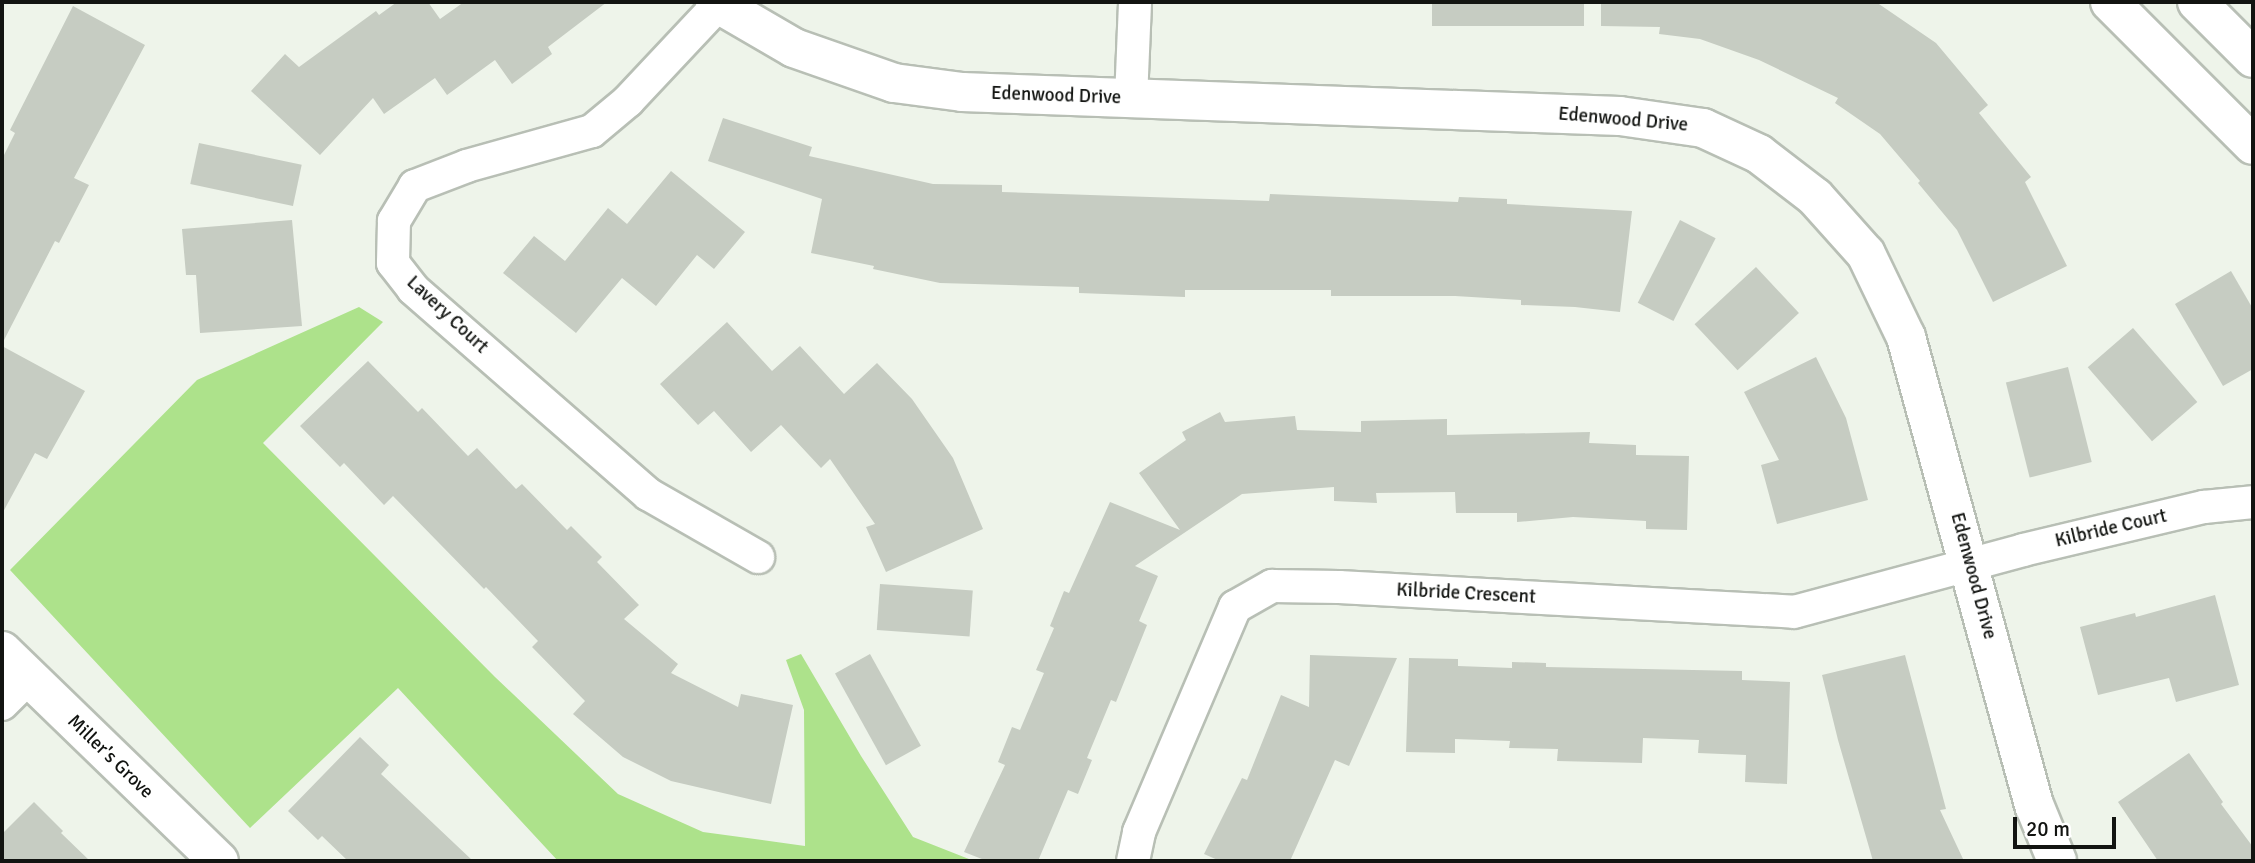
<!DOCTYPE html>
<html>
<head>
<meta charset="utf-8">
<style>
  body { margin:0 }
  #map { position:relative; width:2255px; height:863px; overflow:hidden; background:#eef4ea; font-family:Signika,sans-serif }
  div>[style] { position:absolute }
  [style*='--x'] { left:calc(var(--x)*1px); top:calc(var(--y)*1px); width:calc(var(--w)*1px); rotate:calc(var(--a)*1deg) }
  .green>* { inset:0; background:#ade28b }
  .building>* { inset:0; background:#c6ccc2; transform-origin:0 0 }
  .roads { filter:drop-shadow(2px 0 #b8bfb5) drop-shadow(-2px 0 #b8bfb5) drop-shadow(0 2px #b8bfb5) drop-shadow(0 -2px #b8bfb5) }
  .minor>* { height:32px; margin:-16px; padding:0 16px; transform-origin:16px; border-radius:16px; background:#fff }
  .tertiary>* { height:38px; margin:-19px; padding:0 19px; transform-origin:19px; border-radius:19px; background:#fff }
  .secondary>* { height:38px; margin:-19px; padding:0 19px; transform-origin:19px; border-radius:19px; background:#fff }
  span { translate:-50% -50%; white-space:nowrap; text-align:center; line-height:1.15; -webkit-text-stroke:5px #fff; paint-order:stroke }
  .street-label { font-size:19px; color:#121411 }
  .frame { position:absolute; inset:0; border:4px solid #121411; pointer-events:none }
  .scale { position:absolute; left:2013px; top:817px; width:103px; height:32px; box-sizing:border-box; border:4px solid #121411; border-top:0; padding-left:9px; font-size:21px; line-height:24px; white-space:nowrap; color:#121411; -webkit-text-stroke:5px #fff; paint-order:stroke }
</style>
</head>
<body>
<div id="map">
  <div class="green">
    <div style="clip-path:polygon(359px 307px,383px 322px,263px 443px,495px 677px,618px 794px,703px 832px,805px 846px,804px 710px,786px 660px,801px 654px,861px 756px,913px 837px,974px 861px,558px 861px,398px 688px,250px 828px,10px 570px,197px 380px)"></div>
  </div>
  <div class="building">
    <div style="clip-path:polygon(397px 2px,428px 2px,440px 19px,464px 2px,607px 2px,548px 47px,552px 54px,512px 84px,495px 60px,447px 95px,435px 78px,384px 114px,373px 98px,320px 155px,251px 91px,285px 54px,299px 67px,376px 11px,379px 15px)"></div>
    <div style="left:1432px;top:2px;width:152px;height:24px"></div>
    <div style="clip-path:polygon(1601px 2px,1876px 2px,1936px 43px,1988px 105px,1979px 113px,2031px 177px,2025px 182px,2067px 266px,1993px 302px,1957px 230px,1918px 183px,1920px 181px,1880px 134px,1835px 103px,1838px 98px,1759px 60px,1700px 39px,1659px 34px,1660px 27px,1601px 26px)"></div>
    <div style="clip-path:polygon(73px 6px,145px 45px,74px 178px,89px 185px,59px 243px,55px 241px,2px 344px,2px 159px,15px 133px,10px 130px)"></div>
    <div style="clip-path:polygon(723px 118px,812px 147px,809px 156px,933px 184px,1002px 185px,1002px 192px,1269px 201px,1270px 194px,1458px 202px,1459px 197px,1507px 199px,1507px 204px,1632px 211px,1620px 312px,1575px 307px,1521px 305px,1521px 300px,1455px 296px,1331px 296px,1331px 290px,1185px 290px,1185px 297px,1079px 293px,1079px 287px,940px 283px,873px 269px,874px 266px,811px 253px,822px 199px,708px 161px)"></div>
    <div style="left:199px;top:143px;width:105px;height:42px;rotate:12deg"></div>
    <div style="clip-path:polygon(671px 171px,745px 232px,714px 269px,697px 255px,656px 306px,622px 278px,576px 333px,503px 273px,534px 236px,565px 261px,608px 208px,627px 224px)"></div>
    <div style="clip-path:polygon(292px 220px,302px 326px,200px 333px,196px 275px,186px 275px,182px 229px)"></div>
    <div style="left:1680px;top:220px;width:40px;height:93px;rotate:27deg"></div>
    <div style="left:1756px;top:267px;width:63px;height:84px;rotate:47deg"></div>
    <div style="clip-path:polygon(2231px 271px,2253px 309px,2253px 369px,2223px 386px,2175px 304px)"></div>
    <div style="clip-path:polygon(727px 322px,772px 371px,800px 346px,844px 394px,877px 363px,912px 399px,953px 458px,983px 529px,886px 572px,866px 527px,875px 524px,830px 459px,821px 468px,781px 425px,751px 452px,714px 411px,698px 425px,660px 384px)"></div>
    <div style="left:2133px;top:328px;width:98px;height:60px;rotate:49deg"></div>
    <div style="clip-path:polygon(2px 346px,85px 391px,47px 459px,35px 453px,2px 514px)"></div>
    <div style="clip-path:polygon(1816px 357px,1846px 418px,1868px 500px,1777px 524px,1761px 465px,1779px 460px,1744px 392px)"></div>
    <div style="clip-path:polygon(368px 361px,418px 412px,422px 408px,468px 456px,477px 448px,516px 489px,522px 484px,567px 530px,571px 526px,602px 557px,597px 562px,639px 605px,624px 619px,678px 664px,671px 673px,738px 707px,741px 694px,793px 705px,771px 804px,671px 781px,623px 757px,573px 714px,585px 701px,532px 647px,538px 641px,486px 587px,484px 589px,393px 496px,384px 505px,344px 463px,340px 467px,300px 426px)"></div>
    <div style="left:2068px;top:367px;width:98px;height:64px;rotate:76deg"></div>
    <div style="clip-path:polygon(1220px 412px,1225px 422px,1295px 416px,1297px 430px,1361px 432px,1361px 421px,1447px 419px,1447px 435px,1590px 432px,1589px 443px,1636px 445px,1636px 455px,1689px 456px,1687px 530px,1646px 529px,1646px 521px,1573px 517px,1517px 522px,1517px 513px,1456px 513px,1455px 492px,1376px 493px,1377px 503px,1334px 501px,1334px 487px,1242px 494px,1135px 566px,1158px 576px,1139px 621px,1147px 625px,1116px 702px,1111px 700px,1087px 758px,1092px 760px,1078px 794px,1068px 790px,1038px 861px,987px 861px,964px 852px,1005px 765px,998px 762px,1012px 727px,1020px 730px,1044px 673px,1036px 670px,1054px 628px,1050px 626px,1064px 591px,1069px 593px,1110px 502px,1180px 530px,1139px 473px,1186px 440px,1182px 432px)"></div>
    <div style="left:880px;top:584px;width:93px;height:46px;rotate:4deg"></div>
    <div style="clip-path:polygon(2215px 595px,2239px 685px,2176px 702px,2169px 678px,2098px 695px,2080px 627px,2135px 613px,2136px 617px)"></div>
    <div style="left:870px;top:654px;width:105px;height:40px;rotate:61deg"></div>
    <div style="clip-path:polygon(1310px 655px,1397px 658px,1349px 766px,1335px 760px,1290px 861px,1220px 861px,1204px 854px,1242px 778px,1247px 780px,1281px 695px,1309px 707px)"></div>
    <div style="clip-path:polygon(1905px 655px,1946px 809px,1940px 810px,1964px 861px,1873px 861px,1838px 740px,1822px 675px)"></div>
    <div style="clip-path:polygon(1409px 658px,1458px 659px,1458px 666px,1512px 668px,1512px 662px,1546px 663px,1546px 667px,1742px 671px,1742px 680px,1790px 682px,1787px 784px,1745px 782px,1746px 755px,1698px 753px,1699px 740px,1643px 738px,1642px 763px,1557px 761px,1558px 749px,1509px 748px,1510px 741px,1455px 739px,1455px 753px,1406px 752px)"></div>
    <div style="clip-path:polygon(360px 737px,389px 765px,381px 774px,473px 861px,348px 861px,322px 836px,318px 840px,288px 811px)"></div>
    <div style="clip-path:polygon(2189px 753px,2223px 802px,2221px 804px,2253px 847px,2253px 861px,2158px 861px,2118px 802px)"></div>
    <div style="clip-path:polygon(34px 802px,63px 831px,61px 833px,90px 861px,2px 861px,2px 834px)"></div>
  </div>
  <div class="roads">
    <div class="minor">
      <div style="--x:718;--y:5;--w:132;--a:133.2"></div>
      <div style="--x:628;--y:101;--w:47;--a:140.2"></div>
      <div style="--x:592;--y:131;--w:130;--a:164.4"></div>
      <div style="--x:467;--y:166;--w:56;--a:159"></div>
      <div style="--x:415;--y:186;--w:41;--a:121"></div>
      <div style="--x:394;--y:221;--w:42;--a:91.4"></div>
      <div style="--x:393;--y:263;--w:33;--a:52"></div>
      <div style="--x:413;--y:289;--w:312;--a:41.1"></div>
      <div style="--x:648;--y:494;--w:127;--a:29.8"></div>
      <div style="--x:1131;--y:99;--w:97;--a:-87.6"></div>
      <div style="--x:2;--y:704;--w:37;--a:-45"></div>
      <div style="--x:1133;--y:861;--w:30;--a:-78"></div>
      <div style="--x:1139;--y:832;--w:245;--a:-66.9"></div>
      <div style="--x:1235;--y:607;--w:43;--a:-29.6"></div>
      <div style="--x:1272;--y:586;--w:67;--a:0.9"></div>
      <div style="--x:1339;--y:587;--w:456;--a:3.1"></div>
      <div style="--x:1794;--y:612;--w:237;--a:-15.1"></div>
      <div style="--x:2023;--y:550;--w:186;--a:-13.4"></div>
      <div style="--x:2204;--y:507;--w:49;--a:-5.8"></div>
    </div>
    <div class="tertiary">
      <div style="--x:715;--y:2;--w:91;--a:30.2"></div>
      <div style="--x:794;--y:48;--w:106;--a:19.3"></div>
      <div style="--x:894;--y:83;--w:69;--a:7.5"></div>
      <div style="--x:962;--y:92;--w:658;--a:2.09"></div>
      <div style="--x:1620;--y:116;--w:84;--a:8.2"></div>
      <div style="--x:1703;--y:128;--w:62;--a:24.9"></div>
      <div style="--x:1759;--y:154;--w:71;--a:37.5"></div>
      <div style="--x:1815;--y:197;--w:76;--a:48.2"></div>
      <div style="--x:1866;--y:254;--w:92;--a:64.3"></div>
      <div style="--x:1906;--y:337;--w:487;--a:74.7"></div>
      <div style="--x:2035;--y:807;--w:58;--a:67.8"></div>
      <div style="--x:2;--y:651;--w:302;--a:44.1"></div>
    </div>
    <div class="secondary">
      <div style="--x:2110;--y:2;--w:202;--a:45"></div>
      <div style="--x:2197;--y:2;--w:79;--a:45"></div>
    </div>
  </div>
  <div class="street-label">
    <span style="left:1056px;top:96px;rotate:2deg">Edenwood Drive</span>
    <span style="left:1623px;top:120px;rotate:5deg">Edenwood Drive</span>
    <span style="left:447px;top:315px;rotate:43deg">Lavery Court</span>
    <span style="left:2111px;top:529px;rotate:-13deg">Kilbride Court</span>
    <span style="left:1973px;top:576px;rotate:75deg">Edenwood Drive</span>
    <span style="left:1466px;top:594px;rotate:3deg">Kilbride Crescent</span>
    <span style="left:110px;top:757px;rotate:44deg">Miller's Grove</span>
  </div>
  <div class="frame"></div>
  <div class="scale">20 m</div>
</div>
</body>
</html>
